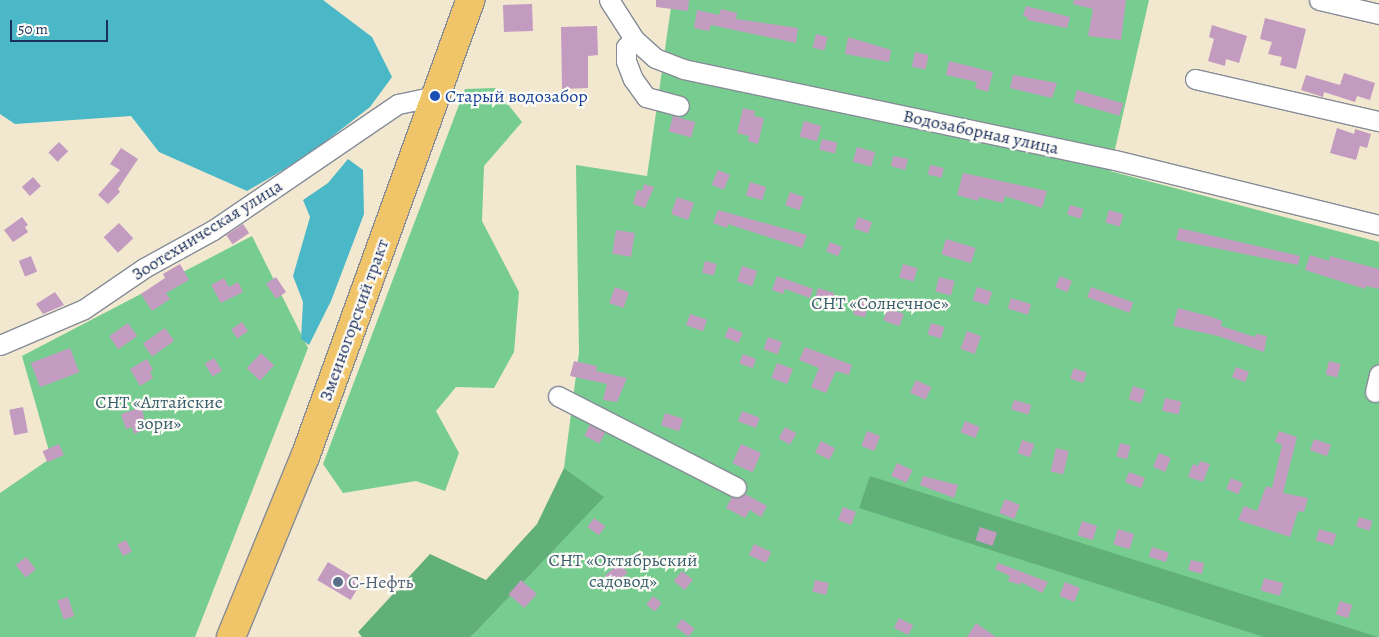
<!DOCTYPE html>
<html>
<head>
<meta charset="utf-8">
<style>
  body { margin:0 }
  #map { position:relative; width:1379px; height:637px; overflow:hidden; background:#f2e8d0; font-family:Alegreya,serif }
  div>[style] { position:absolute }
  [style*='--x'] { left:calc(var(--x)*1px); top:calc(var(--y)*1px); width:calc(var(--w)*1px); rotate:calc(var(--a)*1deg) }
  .green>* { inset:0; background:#77cc90 }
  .forest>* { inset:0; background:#61b07a }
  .water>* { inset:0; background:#4bb8c7 }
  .building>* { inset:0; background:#c39ac0; transform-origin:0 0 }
  .roads { filter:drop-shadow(1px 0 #868c97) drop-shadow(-1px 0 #868c97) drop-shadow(0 1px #868c97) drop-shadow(0 -1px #868c97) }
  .minor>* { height:19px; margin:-9.5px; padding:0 9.5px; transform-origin:9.5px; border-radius:9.5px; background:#fff }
  .highway>* { height:28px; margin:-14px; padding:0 14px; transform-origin:14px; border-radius:14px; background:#f0c469 }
  .dots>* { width:14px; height:14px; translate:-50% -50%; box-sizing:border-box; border:2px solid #fdfcf7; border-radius:50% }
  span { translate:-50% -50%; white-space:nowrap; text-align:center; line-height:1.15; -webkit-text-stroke:4.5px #fdfcf7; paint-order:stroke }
  .transit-label { font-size:18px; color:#164399 }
  .left { translate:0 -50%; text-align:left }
  .street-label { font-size:18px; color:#1b2f5e }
  .park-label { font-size:18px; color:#375e6d }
  .service-label { font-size:18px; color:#4e5e75 }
  .scale { position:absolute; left:10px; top:20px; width:98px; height:22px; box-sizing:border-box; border:2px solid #1b2f5e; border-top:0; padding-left:6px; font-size:15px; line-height:18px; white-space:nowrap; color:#1b2f5e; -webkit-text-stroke:4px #fdfcf7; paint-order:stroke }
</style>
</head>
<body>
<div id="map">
  <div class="green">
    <div style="clip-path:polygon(672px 0,1149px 0,1110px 171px,1379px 242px,1379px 637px,471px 637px,603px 497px,564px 468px,579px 352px,576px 165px,647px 176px)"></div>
    <div style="clip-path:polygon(495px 88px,522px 122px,484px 166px,482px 221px,519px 292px,514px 352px,494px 388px,456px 387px,436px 411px,459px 453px,445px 491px,416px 481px,343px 493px,323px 464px,465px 89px)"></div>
    <div style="clip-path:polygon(252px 236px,308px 348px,195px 637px,0 637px,0 493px,51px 458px,22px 356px)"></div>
  </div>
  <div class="forest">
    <div style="clip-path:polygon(564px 468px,604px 497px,471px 637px,362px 637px,358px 632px,430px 554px,486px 580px,537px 524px)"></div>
    <div style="clip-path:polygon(870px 476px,1378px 637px,1264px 637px,859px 508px)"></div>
  </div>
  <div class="water">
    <div style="clip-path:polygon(0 0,323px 0,372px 37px,392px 77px,370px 107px,307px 156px,247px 191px,159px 152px,131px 116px,15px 124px,0 114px)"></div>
    <div style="clip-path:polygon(348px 159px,363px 170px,364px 214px,331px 301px,309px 345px,301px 339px,303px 302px,293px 276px,310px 217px,303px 200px,328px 183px)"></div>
  </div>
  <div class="building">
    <div style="clip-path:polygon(656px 0,689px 0,688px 11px,656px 7px)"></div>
    <div style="clip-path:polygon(1074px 0,1126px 0,1121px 40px,1088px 36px,1093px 9px,1073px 4px)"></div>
    <div style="left:532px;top:4px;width:27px;height:29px;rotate:88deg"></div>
    <div style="clip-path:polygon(1026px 6px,1070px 17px,1067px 28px,1027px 20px,1028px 17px,1023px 16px)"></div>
    <div style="clip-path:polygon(721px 9px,737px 13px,736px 19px,798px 28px,796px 43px,711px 25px,709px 31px,694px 28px,697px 10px,719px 15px)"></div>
    <div style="clip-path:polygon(1265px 18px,1306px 29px,1296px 69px,1280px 65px,1282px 57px,1268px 54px,1272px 42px,1260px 39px)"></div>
    <div style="clip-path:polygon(1212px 25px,1247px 36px,1239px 63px,1226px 59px,1225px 66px,1208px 61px,1214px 39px,1209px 37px)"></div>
    <div style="clip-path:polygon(597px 26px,598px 55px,588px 56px,588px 88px,562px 89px,561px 27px)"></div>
    <div style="left:816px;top:34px;width:12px;height:14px;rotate:14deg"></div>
    <div style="clip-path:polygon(848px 37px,891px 50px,889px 62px,845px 54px)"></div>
    <div style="left:915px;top:52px;width:14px;height:15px;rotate:12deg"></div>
    <div style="clip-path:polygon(949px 61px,993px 72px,988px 92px,975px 88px,977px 82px,946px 75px)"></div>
    <div style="clip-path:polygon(1344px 73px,1375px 83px,1370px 100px,1357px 96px,1355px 102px,1324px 92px,1323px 97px,1301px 90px,1306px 75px,1340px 85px)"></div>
    <div style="clip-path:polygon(1013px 75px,1057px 83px,1052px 98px,1010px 88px)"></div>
    <div style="left:1077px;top:90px;width:48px;height:13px;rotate:16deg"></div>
    <div style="clip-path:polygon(743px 108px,755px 111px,754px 116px,764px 118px,758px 144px,748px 141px,749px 136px,737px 133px)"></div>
    <div style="left:673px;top:116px;width:23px;height:16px;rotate:15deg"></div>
    <div style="left:804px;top:121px;width:18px;height:16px;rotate:16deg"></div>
    <div style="clip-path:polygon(1337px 128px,1354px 134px,1355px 129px,1371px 134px,1367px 148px,1360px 146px,1356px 160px,1330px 153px)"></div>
    <div style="left:822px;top:139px;width:16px;height:11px;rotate:14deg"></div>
    <div style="left:59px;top:142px;width:13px;height:15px;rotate:45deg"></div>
    <div style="left:857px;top:147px;width:19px;height:15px;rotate:16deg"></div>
    <div style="clip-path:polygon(121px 148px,138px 159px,118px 189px,120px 192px,108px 204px,98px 195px,120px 170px,110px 164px)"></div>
    <div style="clip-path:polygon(893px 156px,908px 159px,905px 170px,891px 166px)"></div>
    <div style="left:930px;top:165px;width:14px;height:10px;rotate:12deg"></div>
    <div style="left:718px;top:170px;width:13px;height:16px;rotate:23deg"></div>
    <div style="clip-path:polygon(963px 173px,1047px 191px,1042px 208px,1005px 196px,1003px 203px,979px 197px,978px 201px,957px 195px)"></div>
    <div style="left:33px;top:177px;width:12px;height:15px;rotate:48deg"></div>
    <div style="left:750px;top:182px;width:17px;height:14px;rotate:17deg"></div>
    <div style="clip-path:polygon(644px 184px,654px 187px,645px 208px,633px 204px,637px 190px,642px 191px)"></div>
    <div style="left:790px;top:192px;width:15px;height:14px;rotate:20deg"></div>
    <div style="left:677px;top:197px;width:18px;height:18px;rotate:19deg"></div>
    <div style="left:1070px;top:205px;width:14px;height:10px;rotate:17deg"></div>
    <div style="clip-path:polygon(718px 210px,807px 235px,802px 248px,728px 224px,727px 228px,713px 223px)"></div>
    <div style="left:1109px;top:210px;width:15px;height:13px;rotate:16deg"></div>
    <div style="clip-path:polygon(22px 217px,28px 225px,25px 227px,28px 232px,13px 242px,4px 230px)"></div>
    <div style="left:858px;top:217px;width:15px;height:12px;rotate:20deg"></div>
    <div style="left:119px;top:223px;width:21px;height:21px;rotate:47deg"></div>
    <div style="left:243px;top:224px;width:11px;height:20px;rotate:56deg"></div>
    <div style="clip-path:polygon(1179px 228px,1300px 256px,1298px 265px,1176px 240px)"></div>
    <div style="left:616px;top:230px;width:19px;height:24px;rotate:9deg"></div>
    <div style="left:946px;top:239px;width:31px;height:16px;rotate:17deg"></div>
    <div style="left:830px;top:242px;width:13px;height:10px;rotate:23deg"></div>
    <div style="clip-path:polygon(1310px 255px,1329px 261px,1330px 256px,1379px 269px,1379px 289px,1366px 286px,1365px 289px,1305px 270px)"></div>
    <div style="left:31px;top:256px;width:17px;height:13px;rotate:69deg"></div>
    <div style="left:705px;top:261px;width:12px;height:12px;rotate:14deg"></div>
    <div style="clip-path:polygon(180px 264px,189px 280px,166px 293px,170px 299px,152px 311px,141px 294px,165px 278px,163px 274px)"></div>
    <div style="left:903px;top:264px;width:15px;height:14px;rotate:16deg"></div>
    <div style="left:742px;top:266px;width:16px;height:16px;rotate:18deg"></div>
    <div style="clip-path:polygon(777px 276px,813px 289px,810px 298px,785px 289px,783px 294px,772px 290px)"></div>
    <div style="left:1060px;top:276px;width:13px;height:12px;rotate:23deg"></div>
    <div style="left:276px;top:277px;width:18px;height:12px;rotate:56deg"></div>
    <div style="left:939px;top:277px;width:16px;height:15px;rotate:14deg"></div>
    <div style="clip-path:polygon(224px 278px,229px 287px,238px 282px,243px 292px,221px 303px,211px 285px)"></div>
    <div style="left:615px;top:287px;width:15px;height:17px;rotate:20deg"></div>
    <div style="left:977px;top:287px;width:16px;height:14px;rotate:18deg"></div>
    <div style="left:1091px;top:287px;width:45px;height:11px;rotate:20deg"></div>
    <div style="left:818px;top:288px;width:17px;height:11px;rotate:17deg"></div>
    <div style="clip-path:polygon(55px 292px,64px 305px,43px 314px,36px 304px)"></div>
    <div style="left:1011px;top:298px;width:21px;height:11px;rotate:17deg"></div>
    <div style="left:857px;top:300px;width:12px;height:15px;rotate:14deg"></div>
    <div style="left:888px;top:308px;width:17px;height:13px;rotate:21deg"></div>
    <div style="clip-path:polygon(1178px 308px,1212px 317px,1222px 321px,1221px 326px,1255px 337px,1256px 334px,1267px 336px,1264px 352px,1218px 336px,1173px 326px)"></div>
    <div style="left:690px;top:314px;width:18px;height:12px;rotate:19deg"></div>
    <div style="left:242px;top:322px;width:11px;height:13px;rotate:56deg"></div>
    <div style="left:128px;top:323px;width:16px;height:23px;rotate:55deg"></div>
    <div style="left:931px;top:323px;width:14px;height:12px;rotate:17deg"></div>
    <div style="left:729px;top:327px;width:15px;height:11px;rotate:23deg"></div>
    <div style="left:165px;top:328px;width:16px;height:27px;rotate:55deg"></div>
    <div style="left:967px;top:331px;width:15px;height:19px;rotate:20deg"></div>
    <div style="left:768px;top:337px;width:15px;height:13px;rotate:20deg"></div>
    <div style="clip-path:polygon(805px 347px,852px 365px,849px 375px,836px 371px,826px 393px,811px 387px,819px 368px,799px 360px)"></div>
    <div style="left:70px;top:348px;width:26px;height:42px;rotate:69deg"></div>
    <div style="left:261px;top:353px;width:18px;height:21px;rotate:43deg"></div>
    <div style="left:743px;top:354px;width:14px;height:10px;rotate:21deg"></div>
    <div style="left:214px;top:358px;width:15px;height:11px;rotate:58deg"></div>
    <div style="clip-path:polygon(147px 359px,153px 370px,150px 372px,153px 378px,140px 386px,130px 369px)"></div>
    <div style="clip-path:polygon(574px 361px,597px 366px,596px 371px,627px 378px,617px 402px,603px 400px,607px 384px,570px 376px)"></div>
    <div style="left:1329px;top:361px;width:12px;height:14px;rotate:14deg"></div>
    <div style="left:777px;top:363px;width:17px;height:16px;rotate:21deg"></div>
    <div style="left:1236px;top:367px;width:14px;height:11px;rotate:21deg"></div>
    <div style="left:1074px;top:368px;width:14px;height:11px;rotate:21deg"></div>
    <div style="left:916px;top:380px;width:17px;height:14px;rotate:25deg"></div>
    <div style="left:1133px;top:386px;width:13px;height:14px;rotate:18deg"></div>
    <div style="left:1165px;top:398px;width:17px;height:13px;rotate:13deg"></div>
    <div style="left:1014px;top:400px;width:18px;height:10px;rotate:16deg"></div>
    <div style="left:23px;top:407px;width:26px;height:14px;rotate:79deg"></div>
    <div style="clip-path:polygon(142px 407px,146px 429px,134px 434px,132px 427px,126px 429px,121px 414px)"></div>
    <div style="left:742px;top:411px;width:19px;height:11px;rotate:21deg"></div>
    <div style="left:665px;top:413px;width:19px;height:13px;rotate:18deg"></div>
    <div style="left:965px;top:421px;width:16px;height:12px;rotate:22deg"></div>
    <div style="left:590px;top:425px;width:17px;height:12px;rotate:28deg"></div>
    <div style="left:785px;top:427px;width:13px;height:13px;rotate:29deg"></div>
    <div style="left:867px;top:431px;width:14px;height:16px;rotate:21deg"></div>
    <div style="clip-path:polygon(1279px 431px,1297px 437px,1283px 493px,1308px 498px,1304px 512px,1298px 511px,1290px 537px,1238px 520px,1244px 506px,1257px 511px,1266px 486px,1272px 488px,1282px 445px,1275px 442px)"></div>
    <div style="left:1314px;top:439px;width:18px;height:12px;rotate:19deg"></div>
    <div style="left:1022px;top:440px;width:13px;height:14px;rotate:18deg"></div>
    <div style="left:821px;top:441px;width:16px;height:13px;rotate:27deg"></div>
    <div style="left:1120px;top:443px;width:11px;height:14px;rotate:15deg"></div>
    <div style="left:59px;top:444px;width:12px;height:18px;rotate:66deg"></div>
    <div style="left:741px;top:444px;width:22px;height:21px;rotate:24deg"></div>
    <div style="left:1056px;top:448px;width:13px;height:24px;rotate:13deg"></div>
    <div style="left:1159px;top:453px;width:13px;height:15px;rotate:23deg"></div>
    <div style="clip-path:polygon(1200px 461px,1210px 464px,1203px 482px,1188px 477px,1193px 464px,1198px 466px)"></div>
    <div style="left:897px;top:463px;width:17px;height:14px;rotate:25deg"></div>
    <div style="left:1129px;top:472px;width:17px;height:11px;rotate:21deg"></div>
    <div style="clip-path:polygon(923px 476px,958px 485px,954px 498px,920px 485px)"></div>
    <div style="left:1231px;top:478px;width:13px;height:12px;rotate:23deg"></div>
    <div style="clip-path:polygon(745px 494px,767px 506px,761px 517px,750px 510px,745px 518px,726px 508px,732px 497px)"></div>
    <div style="left:1005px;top:499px;width:16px;height:15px;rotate:22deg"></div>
    <div style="left:843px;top:507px;width:14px;height:14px;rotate:21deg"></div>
    <div style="left:1359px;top:517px;width:14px;height:10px;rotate:17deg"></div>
    <div style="left:594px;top:518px;width:14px;height:11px;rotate:36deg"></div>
    <div style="left:1082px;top:521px;width:16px;height:15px;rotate:18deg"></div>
    <div style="left:980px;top:527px;width:18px;height:14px;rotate:19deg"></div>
    <div style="left:1118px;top:529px;width:17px;height:16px;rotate:17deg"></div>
    <div style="left:1319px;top:529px;width:18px;height:12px;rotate:16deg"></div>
    <div style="left:126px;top:540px;width:13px;height:10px;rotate:63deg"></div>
    <div style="left:754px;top:544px;width:19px;height:12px;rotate:25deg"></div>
    <div style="left:1152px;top:547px;width:18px;height:10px;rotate:19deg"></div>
    <div style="left:26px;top:557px;width:16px;height:13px;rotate:52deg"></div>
    <div style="clip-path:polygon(1191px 560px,1204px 563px,1202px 574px,1188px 570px)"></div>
    <div style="left:328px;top:562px;width:39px;height:21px;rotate:31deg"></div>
    <div style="left:619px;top:563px;width:13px;height:19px;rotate:48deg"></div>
    <div style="clip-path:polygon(998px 563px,1048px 582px,1042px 593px,1021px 582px,1020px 585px,1008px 581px,1010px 576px,995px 569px)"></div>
    <div style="left:682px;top:571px;width:14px;height:13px;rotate:39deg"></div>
    <div style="left:1264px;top:578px;width:20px;height:13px;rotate:15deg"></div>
    <div style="left:521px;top:580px;width:21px;height:19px;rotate:41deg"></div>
    <div style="left:815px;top:580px;width:14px;height:12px;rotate:12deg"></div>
    <div style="left:1065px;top:582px;width:16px;height:15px;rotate:22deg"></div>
    <div style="left:653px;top:596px;width:11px;height:11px;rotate:38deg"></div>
    <div style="left:68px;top:597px;width:20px;height:11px;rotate:72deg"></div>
    <div style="left:1340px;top:601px;width:13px;height:14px;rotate:18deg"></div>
    <div style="left:899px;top:618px;width:16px;height:11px;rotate:27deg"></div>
    <div style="left:682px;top:619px;width:16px;height:10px;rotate:38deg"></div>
    <div style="clip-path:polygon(976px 623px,996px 637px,967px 637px)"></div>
  </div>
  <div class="roads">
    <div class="minor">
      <div style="--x:609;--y:0;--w:46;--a:57.3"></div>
      <div style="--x:634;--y:39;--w:28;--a:42"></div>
      <div style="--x:655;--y:58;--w:30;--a:21"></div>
      <div style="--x:683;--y:69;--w:441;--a:11.9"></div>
      <div style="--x:1115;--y:160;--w:272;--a:13.8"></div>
      <div style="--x:1319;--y:0;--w:62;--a:13.1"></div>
      <div style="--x:634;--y:39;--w:11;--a:135"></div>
      <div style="--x:626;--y:47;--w:14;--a:90"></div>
      <div style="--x:626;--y:61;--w:19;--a:69"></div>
      <div style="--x:633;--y:79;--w:22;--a:54"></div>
      <div style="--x:646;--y:97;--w:34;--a:15"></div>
      <div style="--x:1195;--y:79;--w:189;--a:12.9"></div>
      <div style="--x:0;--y:345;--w:91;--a:-23.2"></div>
      <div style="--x:84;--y:309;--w:73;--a:-34.3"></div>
      <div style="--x:144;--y:268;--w:79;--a:-28.8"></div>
      <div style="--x:213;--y:230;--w:224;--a:-34.3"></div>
      <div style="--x:398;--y:104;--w:38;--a:-12"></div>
      <div style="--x:1375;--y:392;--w:18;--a:-77"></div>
      <div style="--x:558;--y:396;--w:200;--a:27.1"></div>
    </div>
    <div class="highway">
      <div style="--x:231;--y:637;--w:195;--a:-67.7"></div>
      <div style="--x:305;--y:457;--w:486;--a:-70.1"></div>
    </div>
  </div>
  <div class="dots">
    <div style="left:435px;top:96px;background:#1a4fb4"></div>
    <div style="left:338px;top:582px;background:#5c6f8a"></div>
  </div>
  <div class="transit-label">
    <span class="left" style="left:445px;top:96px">Старый водозабор</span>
  </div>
  <div class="street-label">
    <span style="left:981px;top:132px;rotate:12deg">Водозаборная улица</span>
    <span style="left:207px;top:230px;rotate:-32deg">Зоотехническая улица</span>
    <span style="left:354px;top:320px;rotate:-70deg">Змеиногорский тракт</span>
  </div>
  <div class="park-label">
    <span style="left:880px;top:303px">СНТ «Солнечное»</span>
    <span style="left:159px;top:413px">СНТ «Алтайские<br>зори»</span>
    <span style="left:623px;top:571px">СНТ «Октябрьский<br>садовод»</span>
  </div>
  <div class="service-label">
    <span class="left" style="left:348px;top:582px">С-Нефть</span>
  </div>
  <div class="scale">50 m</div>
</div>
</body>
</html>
